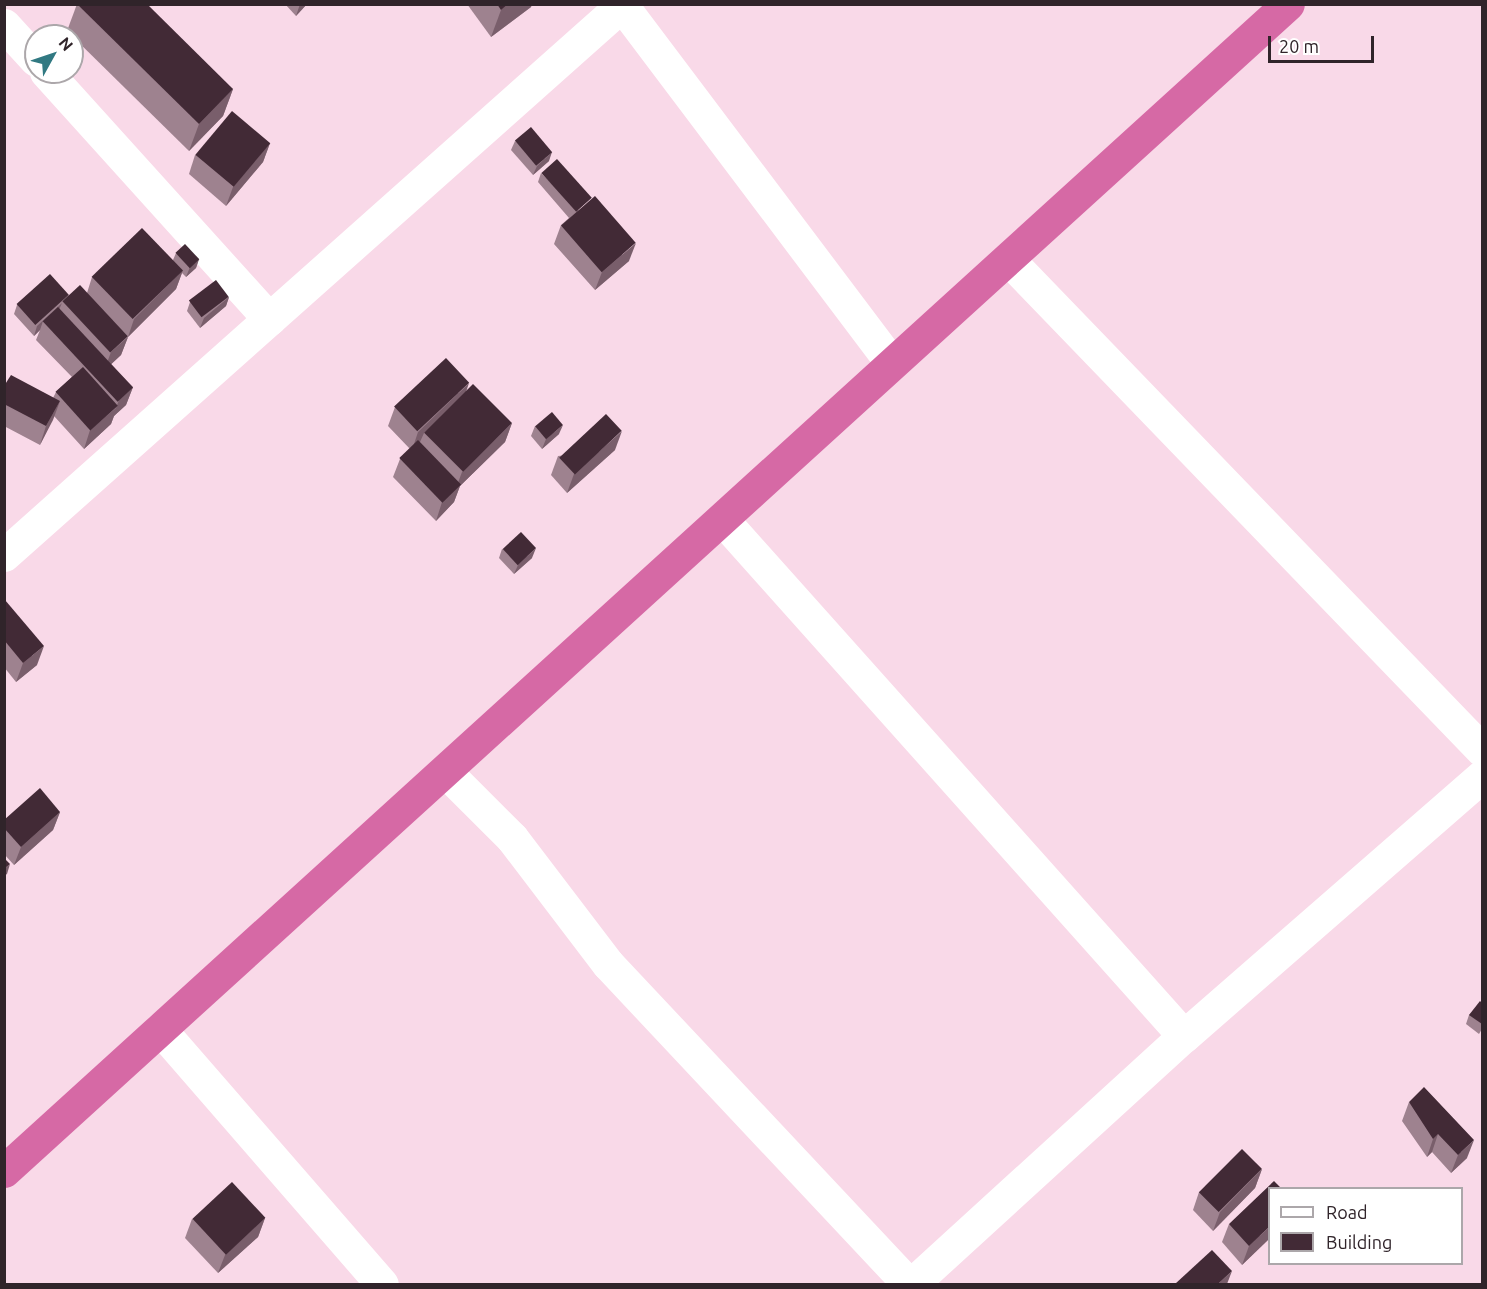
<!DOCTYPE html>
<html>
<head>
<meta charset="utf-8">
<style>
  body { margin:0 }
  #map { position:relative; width:1487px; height:1289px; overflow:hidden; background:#f9d9e8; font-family:Ubuntu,sans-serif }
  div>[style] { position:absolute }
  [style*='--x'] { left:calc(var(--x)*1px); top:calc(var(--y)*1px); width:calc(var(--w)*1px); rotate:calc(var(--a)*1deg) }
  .street>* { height:33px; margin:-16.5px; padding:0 16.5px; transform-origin:16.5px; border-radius:16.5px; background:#fff }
  .highway>* { height:33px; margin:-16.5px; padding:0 16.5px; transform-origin:16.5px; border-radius:16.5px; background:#d669a5 }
  .wall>* { inset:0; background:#9e828f }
  .shaded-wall>* { inset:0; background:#795e6b }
  .building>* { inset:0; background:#422a36; transform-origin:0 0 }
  span { translate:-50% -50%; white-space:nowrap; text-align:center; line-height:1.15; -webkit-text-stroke:6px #fff; paint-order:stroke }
  .frame { position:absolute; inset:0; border:6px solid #30242a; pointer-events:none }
  .legend { position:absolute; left:1268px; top:1187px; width:195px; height:78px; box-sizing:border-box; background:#fff; border:2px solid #aca7aa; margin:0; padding:8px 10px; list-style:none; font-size:18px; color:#30242a }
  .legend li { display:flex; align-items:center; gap:12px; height:30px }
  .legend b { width:30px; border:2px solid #aca7aa }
  .north { position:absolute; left:24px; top:24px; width:60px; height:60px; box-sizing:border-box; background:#fff; border:2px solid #aca7aa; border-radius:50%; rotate:50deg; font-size:16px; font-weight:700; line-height:24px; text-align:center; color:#30242a }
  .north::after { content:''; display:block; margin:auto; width:21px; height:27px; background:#317982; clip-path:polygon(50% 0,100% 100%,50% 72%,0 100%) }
  .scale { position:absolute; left:1268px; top:36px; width:106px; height:27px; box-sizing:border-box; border:3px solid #30242a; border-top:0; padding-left:8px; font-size:18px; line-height:21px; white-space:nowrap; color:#30242a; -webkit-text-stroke:4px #fff; paint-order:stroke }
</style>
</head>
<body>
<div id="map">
  <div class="street">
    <div style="--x:621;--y:4;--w:450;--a:53"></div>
    <div style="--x:4;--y:25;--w:47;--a:47.6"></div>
    <div style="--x:46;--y:72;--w:333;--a:47.9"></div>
    <div style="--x:1008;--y:259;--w:682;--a:46.01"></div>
    <div style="--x:722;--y:519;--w:693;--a:48.22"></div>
    <div style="--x:4;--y:555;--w:827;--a:-41.67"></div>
    <div style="--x:445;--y:771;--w:95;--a:45"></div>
    <div style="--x:512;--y:838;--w:158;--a:52.7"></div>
    <div style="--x:608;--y:964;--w:439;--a:46.8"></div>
    <div style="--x:160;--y:1029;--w:338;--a:49"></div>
    <div style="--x:912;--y:1284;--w:368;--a:-42.4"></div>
    <div style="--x:1184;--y:1036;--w:395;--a:-41.1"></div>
  </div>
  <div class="highway">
    <div style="--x:4;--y:1171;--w:1735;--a:-42.27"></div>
  </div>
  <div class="wall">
    <div style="clip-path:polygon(77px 4px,233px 89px,223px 116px,189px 151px,67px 31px)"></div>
    <div style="clip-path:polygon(285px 4px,307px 4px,296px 16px)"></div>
    <div style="clip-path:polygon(467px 4px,532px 4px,531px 7px,491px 37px)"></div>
    <div style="clip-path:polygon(515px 141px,549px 161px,533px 175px,511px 150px)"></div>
    <div style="clip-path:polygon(270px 143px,263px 162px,226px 206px,189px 174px,195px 155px)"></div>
    <div style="clip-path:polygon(541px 173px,629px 261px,595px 290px,554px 244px,561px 225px,569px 218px,538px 182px)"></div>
    <div style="clip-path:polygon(176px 253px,199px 259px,196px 268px,186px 277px,182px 273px,176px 289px,128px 337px,121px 355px,111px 364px,133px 387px,126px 405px,114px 416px,111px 424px,84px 449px,54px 416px,40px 445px,4px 426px,4px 386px,53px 398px,56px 392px,72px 377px,36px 340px,40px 330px,34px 336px,14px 314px,17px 305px,69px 295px,87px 293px,92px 277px,173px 260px)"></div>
    <div style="clip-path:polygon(229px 297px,226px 306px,200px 328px,187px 311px,190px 302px)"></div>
    <div style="clip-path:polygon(466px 391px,512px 423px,505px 442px,460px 486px,454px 502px,436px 521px,393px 477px,400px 459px,410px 449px,388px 426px,395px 407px)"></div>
    <div style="clip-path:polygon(535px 426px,559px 434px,542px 449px,531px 436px)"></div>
    <div style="clip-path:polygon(615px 450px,567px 493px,551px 475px,558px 456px)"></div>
    <div style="clip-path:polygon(502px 549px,532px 558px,514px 574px,499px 558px)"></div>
    <div style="clip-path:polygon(4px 601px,37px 665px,16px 682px,4px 667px)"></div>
    <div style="clip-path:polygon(60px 812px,53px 830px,14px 865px,4px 854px,4px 820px)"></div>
    <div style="clip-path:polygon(1482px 1003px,1482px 1029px,1479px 1034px,1466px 1024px,1469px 1015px)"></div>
    <div style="clip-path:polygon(1409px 1102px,1467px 1158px,1451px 1173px,1432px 1152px,1427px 1157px,1402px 1121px)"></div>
    <div style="clip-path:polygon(1262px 1169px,1255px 1188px,1213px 1231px,1193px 1210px,1199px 1192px)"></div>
    <div style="clip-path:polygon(265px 1218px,258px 1237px,218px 1273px,185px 1238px,192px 1219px)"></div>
    <div style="clip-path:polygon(1229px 1224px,1269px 1239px,1242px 1265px,1222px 1242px)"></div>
  </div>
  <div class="shaded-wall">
    <div style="clip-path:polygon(300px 4px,307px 4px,296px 16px)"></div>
    <div style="clip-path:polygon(508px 4px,532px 4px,531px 7px,491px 37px,501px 10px)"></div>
    <div style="clip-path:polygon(233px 89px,223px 116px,189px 151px,199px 124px)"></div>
    <div style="clip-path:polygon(270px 143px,263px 162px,226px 206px,233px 187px)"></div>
    <div style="clip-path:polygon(552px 152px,549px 161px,533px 175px,537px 166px)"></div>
    <div style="clip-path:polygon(636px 243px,629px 261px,595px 290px,602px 272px)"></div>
    <div style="clip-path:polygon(199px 259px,196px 268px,186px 277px,190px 267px)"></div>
    <div style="clip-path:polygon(183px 270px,176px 289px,128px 337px,121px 355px,104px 371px,111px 352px,128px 337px,134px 319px)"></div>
    <div style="clip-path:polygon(229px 297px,226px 306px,200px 328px,204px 318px)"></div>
    <div style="clip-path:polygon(62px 303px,58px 312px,43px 321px,40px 330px,34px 336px,37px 326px)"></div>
    <div style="clip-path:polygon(469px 383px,463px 401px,424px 433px,420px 442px,412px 450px,418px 432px)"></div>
    <div style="clip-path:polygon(133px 387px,126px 405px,114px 416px,111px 424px,84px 449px,90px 430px,116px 408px,119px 400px)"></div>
    <div style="clip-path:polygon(60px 401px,53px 420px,40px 445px,46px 426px)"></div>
    <div style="clip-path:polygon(512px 423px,505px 442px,460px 486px,454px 502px,436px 521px,442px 502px,456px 488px,462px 472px)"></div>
    <div style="clip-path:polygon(563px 425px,559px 434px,542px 449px,546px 439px)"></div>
    <div style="clip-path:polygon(622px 431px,615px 450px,567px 493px,574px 474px)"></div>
    <div style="clip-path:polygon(536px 548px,532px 558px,514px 574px,518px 565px)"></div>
    <div style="clip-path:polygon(44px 646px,37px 665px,16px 682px,23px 663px)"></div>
    <div style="clip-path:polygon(60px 812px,53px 830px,14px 865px,21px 847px)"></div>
    <div style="clip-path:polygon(10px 864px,7px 874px,4px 876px,4px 869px)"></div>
    <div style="clip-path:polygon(1438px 1134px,1432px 1152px,1427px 1157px,1433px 1139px)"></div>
    <div style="clip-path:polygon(1474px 1140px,1467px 1158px,1451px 1173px,1458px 1155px)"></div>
    <div style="clip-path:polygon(1262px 1169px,1255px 1188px,1213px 1231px,1220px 1212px)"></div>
    <div style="clip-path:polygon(265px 1218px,258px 1237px,218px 1273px,225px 1255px)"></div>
    <div style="clip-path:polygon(1269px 1227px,1269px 1239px,1242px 1265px,1249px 1246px)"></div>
    <div style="clip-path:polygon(1232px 1271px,1227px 1284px,1218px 1284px)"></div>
  </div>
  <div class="building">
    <div style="clip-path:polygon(77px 4px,147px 4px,233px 89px,199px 124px)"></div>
    <div style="clip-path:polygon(497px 4px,508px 4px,501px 10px)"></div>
    <div style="left:232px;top:111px;width:50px;height:57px;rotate:40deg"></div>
    <div style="left:531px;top:127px;width:33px;height:21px;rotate:50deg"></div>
    <div style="left:557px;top:159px;width:52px;height:21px;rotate:48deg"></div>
    <div style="left:595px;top:196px;width:62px;height:45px;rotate:49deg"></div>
    <div style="left:142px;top:228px;width:59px;height:70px;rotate:46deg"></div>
    <div style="left:185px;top:244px;width:21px;height:13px;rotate:47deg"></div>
    <div style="left:50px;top:274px;width:28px;height:45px;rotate:48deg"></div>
    <div style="left:216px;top:280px;width:21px;height:34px;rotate:53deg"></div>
    <div style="left:80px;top:285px;width:70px;height:24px;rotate:47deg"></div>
    <div style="left:58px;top:307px;width:110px;height:21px;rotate:47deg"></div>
    <div style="left:446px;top:358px;width:34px;height:71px;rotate:47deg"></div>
    <div style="left:83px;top:367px;width:52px;height:37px;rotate:48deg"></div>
    <div style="clip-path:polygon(11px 375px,60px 401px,46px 426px,4px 404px,4px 386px)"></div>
    <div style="left:473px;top:384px;width:55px;height:69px;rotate:45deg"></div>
    <div style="left:552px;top:412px;width:17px;height:22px;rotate:50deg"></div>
    <div style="left:606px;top:414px;width:23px;height:64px;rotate:47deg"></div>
    <div style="left:418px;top:440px;width:62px;height:26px;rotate:46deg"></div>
    <div style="left:521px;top:532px;width:22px;height:25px;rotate:47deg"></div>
    <div style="clip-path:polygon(5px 600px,44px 646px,23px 663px,4px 640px)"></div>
    <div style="clip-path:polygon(40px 788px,60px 812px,21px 847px,4px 828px,4px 820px)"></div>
    <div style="clip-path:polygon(4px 858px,10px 864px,4px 869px)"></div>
    <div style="clip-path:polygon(1480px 1001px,1482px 1003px,1482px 1024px,1469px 1015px)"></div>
    <div style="clip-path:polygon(1424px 1087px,1474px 1140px,1458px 1155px,1438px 1134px,1433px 1139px,1409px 1102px)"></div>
    <div style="left:1242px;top:1149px;width:28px;height:61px;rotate:45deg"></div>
    <div style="clip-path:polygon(1274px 1181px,1281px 1188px,1269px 1188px,1269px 1227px,1249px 1246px,1229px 1224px)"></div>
    <div style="left:232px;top:1182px;width:49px;height:54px;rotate:47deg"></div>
    <div style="clip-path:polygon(1212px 1250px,1232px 1271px,1218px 1284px,1175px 1284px)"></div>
  </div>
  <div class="frame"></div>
  <ul class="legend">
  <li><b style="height:8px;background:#fff"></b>Road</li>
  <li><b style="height:16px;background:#422a36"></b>Building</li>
  </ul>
  <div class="north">N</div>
  <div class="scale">20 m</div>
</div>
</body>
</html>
